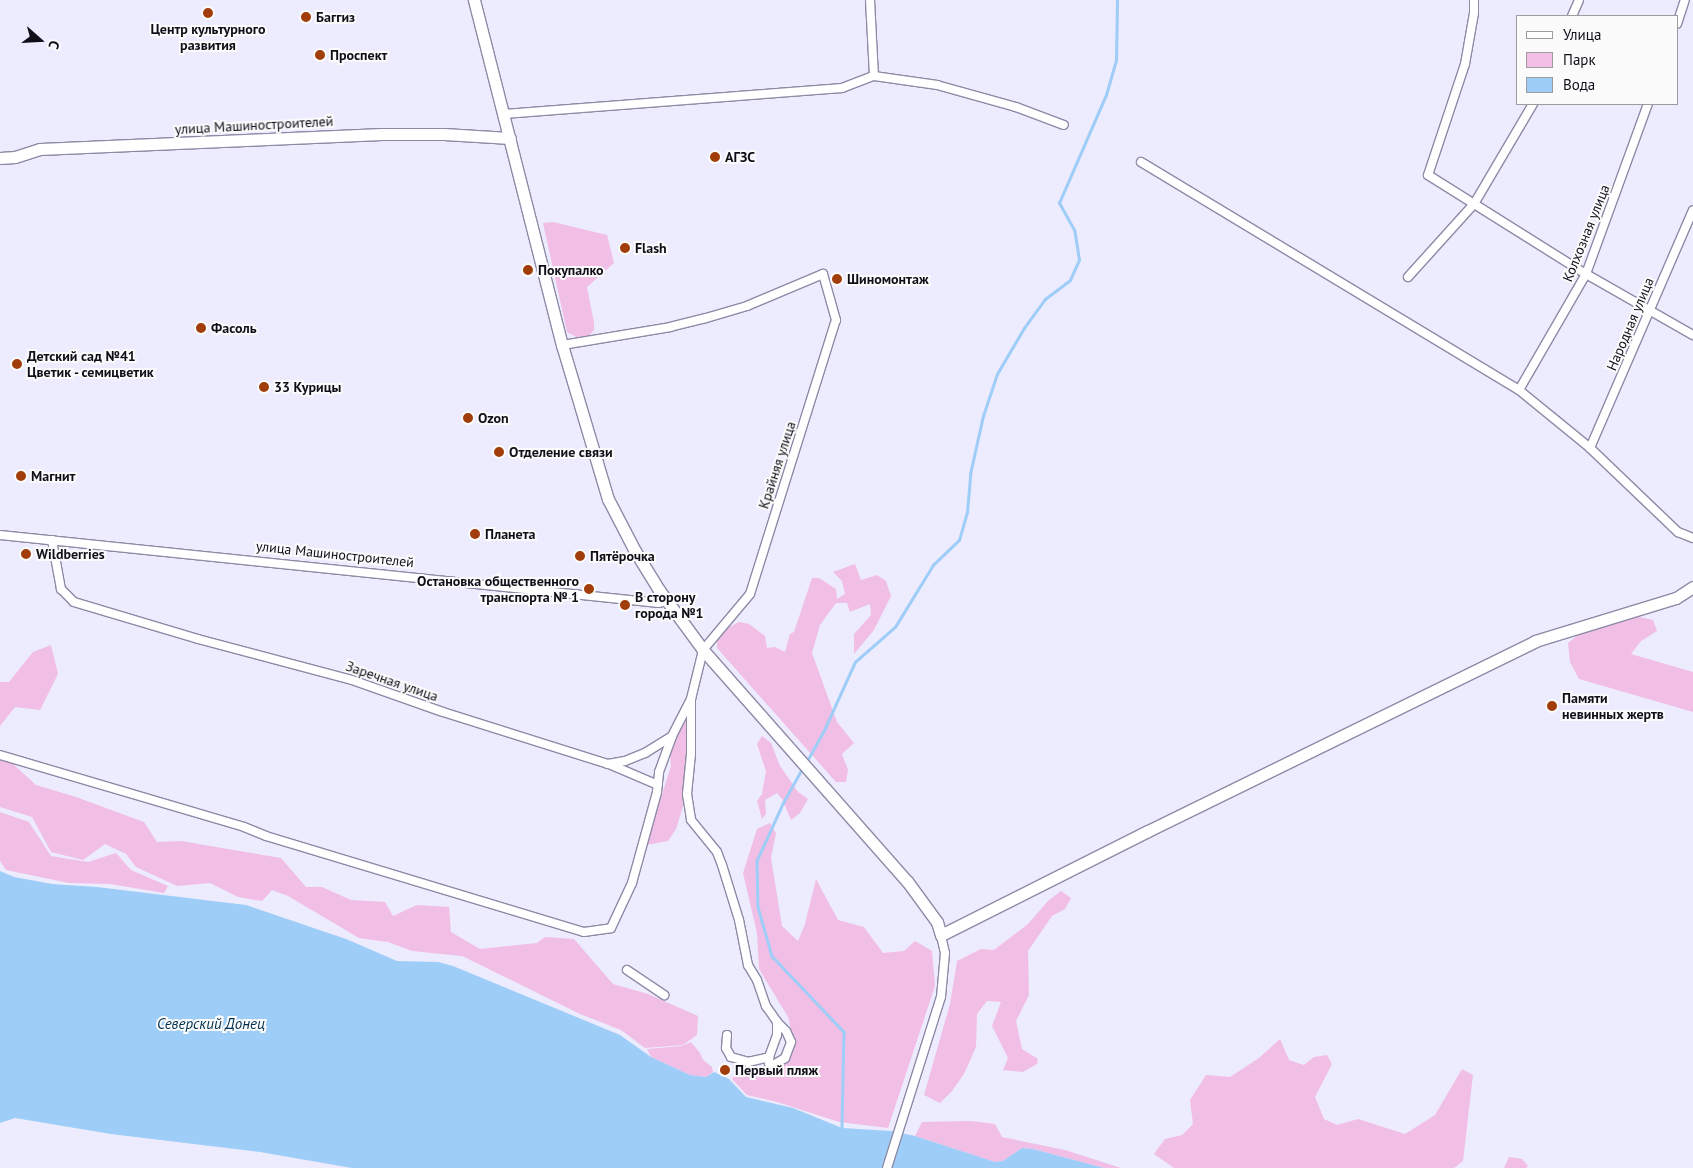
<!DOCTYPE html>
<html>
<head>
<meta charset="utf-8">
<style>
  body { margin:0 }
  #map { position:relative; width:1693px; height:1168px; overflow:hidden; background:#edebfe; font-family:"PT Sans",sans-serif }
  div>[style] { position:absolute }
  [style*='--x'] { left:calc(var(--x)*1px); top:calc(var(--y)*1px); width:calc(var(--w)*1px); rotate:calc(var(--a)*1deg) }
  .green>* { inset:0; background:#f1bee5 }
  .water>* { inset:0; background:#9ecdf8 }
  .stream>* { height:2.5px; margin:-1.25px; padding:0 1.25px; transform-origin:1.25px; border-radius:1.25px; background:#9ecdf8 }
  .roads { filter:drop-shadow(1px 0 #8d8aa6) drop-shadow(-1px 0 #8d8aa6) drop-shadow(0 1px #8d8aa6) drop-shadow(0 -1px #8d8aa6) }
  .street>* { height:8px; margin:-4px; padding:0 4px; transform-origin:4px; border-radius:4px; background:#fff }
  .secondary>* { height:11px; margin:-5.5px; padding:0 5.5px; transform-origin:5.5px; border-radius:5.5px; background:#fff }
  .dots>* { width:14px; height:14px; translate:-50% -50%; box-sizing:border-box; border:2px solid #fbfbfb; border-radius:50% }
  span { translate:-50% -50%; white-space:nowrap; text-align:center; line-height:1.15; -webkit-text-stroke:4px #fbfbfb; paint-order:stroke }
  .poi-label { font-size:14px; color:#100f19; font-weight:700 }
  .left { translate:0 -50%; text-align:left }
  .right { translate:-100% -50%; text-align:right }
  .street-label { font-size:14px; color:#100f19 }
  .water-label { font-size:15px; color:#003051; font-style:italic }
  .legend { position:absolute; left:1516px; top:15px; width:162px; height:90px; box-sizing:border-box; background:#fbfbfb; border:1px solid #9d9da1; margin:0; padding:6px 9px; list-style:none; font-size:15px; color:#100f19 }
  .legend li { display:flex; align-items:center; gap:10px; height:25px }
  .legend b { width:25px; border:1px solid #9d9da1 }
  .north { position:absolute; left:15px; top:15px; width:50px; height:50px; -webkit-text-stroke:4px #fbfbfb; paint-order:stroke; rotate:109deg; font-size:14px; font-weight:700; line-height:20px; text-align:center; color:#100f19 }
  .north::after { content:''; display:block; margin:auto; width:18px; height:22px; background:#100f19; clip-path:polygon(50% 0,100% 100%,50% 72%,0 100%) }
</style>
</head>
<body>
<div id="map">
  <div class="green">
    <div style="clip-path:polygon(553px 222px,607px 235px,614px 263px,587px 287px,594px 323px,594px 330px,589px 336px,578px 338px,567px 332px,543px 223px)"></div>
    <div style="clip-path:polygon(855px 564px,861px 580px,877px 575px,886px 581px,891px 596px,874px 630px,854px 654px,854px 634px,871px 615px,870px 604px,850px 612px,847px 603px,836px 603px,820px 625px,812px 653px,837px 722px,854px 743px,842px 754px,848px 770px,846px 782px,836px 782px,717px 648px,717px 639px,726px 629px,739px 622px,749px 624px,765px 636px,767px 648px,775px 647px,785px 652px,790px 634px,794px 632px,812px 578px,819px 578px,836px 589px,837px 599px,845px 594px,842px 581px,833px 572px)"></div>
    <div style="clip-path:polygon(1635px 616px,1653px 620px,1657px 631px,1641px 641px,1631px 654px,1693px 672px,1693px 712px,1579px 679px,1570px 662px,1568px 643px,1582px 632px)"></div>
    <div style="clip-path:polygon(51px 645px,58px 674px,40px 710px,15px 707px,0 726px,0 682px,9px 682px,33px 652px)"></div>
    <div style="clip-path:polygon(688px 719px,689px 752px,685px 800px,676px 829px,668px 841px,646px 845px,671px 766px,670px 756px,681px 727px)"></div>
    <div style="clip-path:polygon(762px 736px,771px 743px,780px 766px,798px 792px,808px 799px,800px 813px,791px 820px,782px 799px,777px 793px,765px 800px,766px 814px,762px 819px,757px 801px,762px 794px,766px 771px,757px 744px)"></div>
    <div style="clip-path:polygon(0 752px,36px 785px,76px 797px,144px 822px,157px 842px,181px 841px,281px 858px,306px 887px,322px 887px,351px 900px,385px 902px,393px 916px,417px 905px,449px 907px,451px 932px,480px 949px,537px 943px,545px 937px,574px 939px,613px 984px,648px 994px,698px 1016px,697px 1035px,683px 1045px,645px 1048px,621px 1030px,580px 1014px,462px 956px,412px 951px,388px 942px,359px 938px,288px 896px,272px 890px,262px 901px,238px 897px,210px 883px,177px 886px,136px 867px,126px 854px,105px 844px,83px 860px,51px 852px,32px 817px,0 807px)"></div>
    <div style="clip-path:polygon(0 812px,29px 822px,51px 856px,88px 862px,116px 853px,131px 870px,168px 886px,164px 893px,110px 884px,69px 883px,6px 870px,0 861px)"></div>
    <div style="clip-path:polygon(770px 823px,776px 833px,771px 858px,782px 926px,798px 941px,805px 924px,816px 879px,838px 920px,864px 927px,883px 953px,904px 951px,915px 941px,932px 951px,935px 986px,888px 1128px,839px 1122px,777px 1102px,747px 1095px,732px 1079px,739px 1069px,753px 1075px,758px 1068px,775px 1068px,795px 1046px,788px 1017px,759px 969px,757px 933px,743px 873px,757px 829px)"></div>
    <div style="clip-path:polygon(1061px 891px,1071px 898px,1065px 909px,1052px 916px,1028px 951px,1029px 995px,1016px 1021px,1022px 1049px,1038px 1059px,1037px 1064px,1023px 1072px,1003px 1070px,1008px 1058px,992px 1026px,1001px 1002px,987px 1001px,977px 1014px,976px 1047px,964px 1074px,952px 1091px,940px 1103px,924px 1095px,950px 1004px,957px 961px,981px 949px,994px 950px,1028px 924px,1048px 901px)"></div>
    <div style="clip-path:polygon(1280px 1039px,1289px 1060px,1304px 1065px,1314px 1057px,1327px 1055px,1332px 1064px,1315px 1097px,1324px 1119px,1337px 1125px,1358px 1119px,1405px 1134px,1435px 1115px,1462px 1069px,1473px 1075px,1463px 1161px,1454px 1168px,1174px 1168px,1154px 1154px,1165px 1139px,1182px 1135px,1193px 1124px,1190px 1100px,1206px 1075px,1230px 1077px,1259px 1058px)"></div>
    <div style="clip-path:polygon(691px 1042px,700px 1053px,703px 1060px,712px 1067px,713px 1072px,706px 1077px,690px 1075px,651px 1057px,647px 1049px,682px 1046px)"></div>
    <div style="clip-path:polygon(971px 1121px,995px 1124px,1002px 1137px,1065px 1150px,1121px 1168px,1104px 1168px,1033px 1149px,1022px 1148px,1003px 1161px,995px 1162px,915px 1136px,922px 1122px)"></div>
    <div style="clip-path:polygon(1509px 1157px,1522px 1159px,1528px 1166px,1526px 1168px,1504px 1168px)"></div>
  </div>
  <div class="water">
    <div style="clip-path:polygon(0 871px,14px 877px,52px 884px,97px 887px,246px 905px,346px 939px,397px 961px,438px 962px,453px 966px,620px 1035px,651px 1057px,690px 1075px,706px 1077px,714px 1072px,729px 1079px,746px 1097px,793px 1108px,842px 1128px,891px 1131px,915px 1136px,995px 1162px,1003px 1161px,1022px 1148px,1033px 1149px,1104px 1168px,352px 1168px,260px 1152px,111px 1134px,15px 1118px,0 1123px)"></div>
  </div>
  <div class="stream">
    <div style="--x:807;--y:761;--w:38;--a:-61"></div>
    <div style="--x:825;--y:728;--w:72;--a:-65.6"></div>
    <div style="--x:855;--y:662;--w:53;--a:-41.2"></div>
    <div style="--x:895;--y:627;--w:73;--a:-58.5"></div>
    <div style="--x:933;--y:565;--w:36;--a:-44"></div>
    <div style="--x:959;--y:540;--w:29;--a:-74"></div>
    <div style="--x:967;--y:512;--w:38;--a:-85"></div>
    <div style="--x:970;--y:474;--w:59;--a:-77.4"></div>
    <div style="--x:983;--y:416;--w:44;--a:-71.6"></div>
    <div style="--x:997;--y:374;--w:53;--a:-59.6"></div>
    <div style="--x:1024;--y:328;--w:36;--a:-54"></div>
    <div style="--x:1045;--y:299;--w:31;--a:-37"></div>
    <div style="--x:1070;--y:280;--w:22;--a:-66"></div>
    <div style="--x:1079;--y:260;--w:30;--a:-99"></div>
    <div style="--x:1074;--y:230;--w:31;--a:-119"></div>
    <div style="--x:1059;--y:203;--w:118;--a:-66.5"></div>
    <div style="--x:1106;--y:95;--w:36;--a:-74"></div>
    <div style="--x:1116;--y:60;--w:60;--a:-89"></div>
    <div style="--x:803;--y:768;--w:41;--a:119.1"></div>
    <div style="--x:783;--y:804;--w:63;--a:114.5"></div>
    <div style="--x:757;--y:861;--w:46;--a:88.8"></div>
    <div style="--x:758;--y:907;--w:51;--a:74.1"></div>
    <div style="--x:772;--y:956;--w:105;--a:46.5"></div>
    <div style="--x:844;--y:1032;--w:99;--a:91.2"></div>
  </div>
  <div class="roads">
    <div class="street">
      <div style="--x:870;--y:0;--w:76;--a:87"></div>
      <div style="--x:1474;--y:0;--w:13;--a:90"></div>
      <div style="--x:1474;--y:13;--w:52;--a:100"></div>
      <div style="--x:1465;--y:64;--w:117;--a:108.4"></div>
      <div style="--x:1428;--y:175;--w:186;--a:32.1"></div>
      <div style="--x:1586;--y:274;--w:123;--a:29.7"></div>
      <div style="--x:1572;--y:16;--w:17;--a:-66"></div>
      <div style="--x:1677;--y:24;--w:25;--a:-72"></div>
      <div style="--x:504;--y:114;--w:339;--a:-4.4"></div>
      <div style="--x:842;--y:88;--w:34;--a:-21"></div>
      <div style="--x:874;--y:76;--w:64;--a:8.1"></div>
      <div style="--x:937;--y:85;--w:82;--a:15.6"></div>
      <div style="--x:1016;--y:107;--w:51;--a:20.6"></div>
      <div style="--x:1141;--y:162;--w:441;--a:31.1"></div>
      <div style="--x:1519;--y:390;--w:92;--a:39.2"></div>
      <div style="--x:1590;--y:448;--w:122;--a:43.7"></div>
      <div style="--x:1678;--y:532;--w:16;--a:22"></div>
      <div style="--x:1408;--y:277;--w:98;--a:-47.9"></div>
      <div style="--x:1474;--y:204;--w:116;--a:-59.5"></div>
      <div style="--x:1519;--y:390;--w:134;--a:-60"></div>
      <div style="--x:1586;--y:274;--w:181;--a:-70"></div>
      <div style="--x:1590;--y:448;--w:259;--a:-66.6"></div>
      <div style="--x:0;--y:535;--w:662;--a:5.89"></div>
      <div style="--x:659;--y:603;--w:7;--a:-16"></div>
      <div style="--x:52;--y:540;--w:50;--a:79.6"></div>
      <div style="--x:61;--y:589;--w:18;--a:45"></div>
      <div style="--x:74;--y:602;--w:129;--a:16.6"></div>
      <div style="--x:198;--y:639;--w:159;--a:14.9"></div>
      <div style="--x:352;--y:680;--w:96;--a:19.4"></div>
      <div style="--x:443;--y:712;--w:173;--a:17.5"></div>
      <div style="--x:608;--y:764;--w:17;--a:-10"></div>
      <div style="--x:625;--y:761;--w:22;--a:-22"></div>
      <div style="--x:645;--y:753;--w:32;--a:-32"></div>
      <div style="--x:672;--y:736;--w:42;--a:-62.8"></div>
      <div style="--x:691;--y:699;--w:50;--a:-76.2"></div>
      <div style="--x:703;--y:650;--w:73;--a:-50"></div>
      <div style="--x:750;--y:594;--w:287;--a:-72.6"></div>
      <div style="--x:836;--y:320;--w:48;--a:-105.8"></div>
      <div style="--x:823;--y:274;--w:82;--a:157.2"></div>
      <div style="--x:747;--y:306;--w:43;--a:163.7"></div>
      <div style="--x:706;--y:318;--w:36;--a:166"></div>
      <div style="--x:671;--y:327;--w:110;--a:170.6"></div>
      <div style="--x:691;--y:701;--w:53;--a:90"></div>
      <div style="--x:691;--y:754;--w:40;--a:95.7"></div>
      <div style="--x:687;--y:794;--w:26;--a:81"></div>
      <div style="--x:691;--y:820;--w:41;--a:50.9"></div>
      <div style="--x:717;--y:852;--w:14;--a:69"></div>
      <div style="--x:722;--y:865;--w:58;--a:72.8"></div>
      <div style="--x:739;--y:920;--w:46;--a:78.7"></div>
      <div style="--x:748;--y:965;--w:17;--a:59"></div>
      <div style="--x:757;--y:980;--w:28;--a:71"></div>
      <div style="--x:766;--y:1006;--w:19;--a:55"></div>
      <div style="--x:777;--y:1022;--w:13;--a:90"></div>
      <div style="--x:777;--y:1035;--w:23;--a:110"></div>
      <div style="--x:769;--y:1057;--w:6;--a:90"></div>
      <div style="--x:769;--y:1063;--w:4;--a:27"></div>
      <div style="--x:773;--y:1065;--w:14;--a:-30"></div>
      <div style="--x:785;--y:1058;--w:17;--a:-69"></div>
      <div style="--x:791;--y:1042;--w:12;--a:-114"></div>
      <div style="--x:786;--y:1031;--w:13;--a:-135"></div>
      <div style="--x:0;--y:755;--w:254;--a:16.4"></div>
      <div style="--x:244;--y:827;--w:24;--a:22"></div>
      <div style="--x:266;--y:836;--w:332;--a:16.8"></div>
      <div style="--x:584;--y:932;--w:27;--a:-8"></div>
      <div style="--x:611;--y:928;--w:50;--a:-65"></div>
      <div style="--x:632;--y:883;--w:94;--a:-74.6"></div>
      <div style="--x:657;--y:792;--w:20;--a:-84"></div>
      <div style="--x:659;--y:772;--w:38;--a:-70"></div>
      <div style="--x:609;--y:764;--w:53;--a:23.2"></div>
      <div style="--x:627;--y:970;--w:45;--a:34"></div>
      <div style="--x:727;--y:1035;--w:13;--a:94"></div>
      <div style="--x:726;--y:1048;--w:10;--a:61"></div>
      <div style="--x:731;--y:1057;--w:18;--a:16"></div>
      <div style="--x:748;--y:1062;--w:22;--a:-13"></div>
      <div style="--x:887;--y:1168;--w:179;--a:-72.5"></div>
      <div style="--x:941;--y:997;--w:44;--a:-84.8"></div>
      <div style="--x:945;--y:953;--w:18;--a:-103"></div>
    </div>
    <div class="secondary">
      <div style="--x:474;--y:0;--w:356;--a:75.7"></div>
      <div style="--x:562;--y:345;--w:161;--a:73.4"></div>
      <div style="--x:608;--y:499;--w:59;--a:62.6"></div>
      <div style="--x:635;--y:551;--w:46;--a:58.4"></div>
      <div style="--x:659;--y:590;--w:74;--a:53.7"></div>
      <div style="--x:703;--y:650;--w:308;--a:48.6"></div>
      <div style="--x:907;--y:881;--w:51;--a:53.8"></div>
      <div style="--x:937;--y:922;--w:14;--a:73"></div>
      <div style="--x:941;--y:935;--w:232;--a:-26.7"></div>
      <div style="--x:1148;--y:831;--w:431;--a:-26.1"></div>
      <div style="--x:1535;--y:641;--w:147;--a:-17"></div>
      <div style="--x:1676;--y:598;--w:20;--a:-33"></div>
      <div style="--x:0;--y:158;--w:15;--a:-4"></div>
      <div style="--x:15;--y:157;--w:26;--a:-18"></div>
      <div style="--x:40;--y:149;--w:342;--a:-2.5"></div>
      <div style="--x:382;--y:134;--w:62;--a:0"></div>
      <div style="--x:444;--y:134;--w:66;--a:3.5"></div>
    </div>
  </div>
  <div class="dots">
    <div style="left:208px;top:13px;background:#a13d0a"></div>
    <div style="left:306px;top:17px;background:#a13d0a"></div>
    <div style="left:320px;top:55px;background:#a13d0a"></div>
    <div style="left:715px;top:157px;background:#a13d0a"></div>
    <div style="left:625px;top:248px;background:#a13d0a"></div>
    <div style="left:528px;top:270px;background:#a13d0a"></div>
    <div style="left:837px;top:279px;background:#a13d0a"></div>
    <div style="left:201px;top:328px;background:#a13d0a"></div>
    <div style="left:17px;top:364px;background:#a13d0a"></div>
    <div style="left:264px;top:387px;background:#a13d0a"></div>
    <div style="left:468px;top:418px;background:#a13d0a"></div>
    <div style="left:499px;top:452px;background:#a13d0a"></div>
    <div style="left:21px;top:476px;background:#a13d0a"></div>
    <div style="left:475px;top:534px;background:#a13d0a"></div>
    <div style="left:26px;top:554px;background:#a13d0a"></div>
    <div style="left:580px;top:556px;background:#a13d0a"></div>
    <div style="left:589px;top:589px;background:#a13d0a"></div>
    <div style="left:625px;top:605px;background:#a13d0a"></div>
    <div style="left:1552px;top:706px;background:#a13d0a"></div>
    <div style="left:725px;top:1070px;background:#a13d0a"></div>
  </div>
  <div class="poi-label">
    <span class="left" style="left:316px;top:17px">Баггиз</span>
    <span style="left:208px;top:37px">Центр культурного<br>развития</span>
    <span class="left" style="left:330px;top:55px">Проспект</span>
    <span class="left" style="left:725px;top:157px">АГЗС</span>
    <span class="left" style="left:635px;top:248px">Flash</span>
    <span class="left" style="left:538px;top:270px">Покупалко</span>
    <span class="left" style="left:847px;top:279px">Шиномонтаж</span>
    <span class="left" style="left:211px;top:328px">Фасоль</span>
    <span class="left" style="left:27px;top:364px">Детский сад №41<br>Цветик - семицветик</span>
    <span class="left" style="left:274px;top:387px">33 Курицы</span>
    <span class="left" style="left:478px;top:418px">Ozon</span>
    <span class="left" style="left:509px;top:452px">Отделение связи</span>
    <span class="left" style="left:31px;top:476px">Магнит</span>
    <span class="left" style="left:485px;top:534px">Планета</span>
    <span class="left" style="left:36px;top:554px">Wildberries</span>
    <span class="left" style="left:590px;top:556px">Пятёрочка</span>
    <span class="right" style="left:579px;top:589px">Остановка общественного<br>транспорта № 1</span>
    <span class="left" style="left:635px;top:605px">В сторону<br>города №1</span>
    <span class="left" style="left:1562px;top:706px">Памяти<br>невинных жертв</span>
    <span class="left" style="left:735px;top:1070px">Первый пляж</span>
  </div>
  <div class="street-label">
    <span style="left:254px;top:125px;rotate:-3deg">улица Машиностроителей</span>
    <span style="left:1586px;top:233px;rotate:-68deg">Колхозная улица</span>
    <span style="left:1630px;top:324px;rotate:-67deg">Народная улица</span>
    <span style="left:777px;top:465px;rotate:-72deg">Крайняя улица</span>
    <span style="left:335px;top:554px;rotate:6deg">улица Машиностроителей</span>
    <span style="left:392px;top:681px;rotate:19deg">Заречная улица</span>
  </div>
  <div class="water-label">
    <span style="left:211px;top:1024px">Северский Донец</span>
  </div>
  <ul class="legend">
  <li><b style="height:6px;background:#fff"></b>Улица</li>
  <li><b style="height:14px;background:#f1bee5"></b>Парк</li>
  <li><b style="height:14px;background:#9ecdf8"></b>Вода</li>
  </ul>
  <div class="north">С</div>
</div>
</body>
</html>
